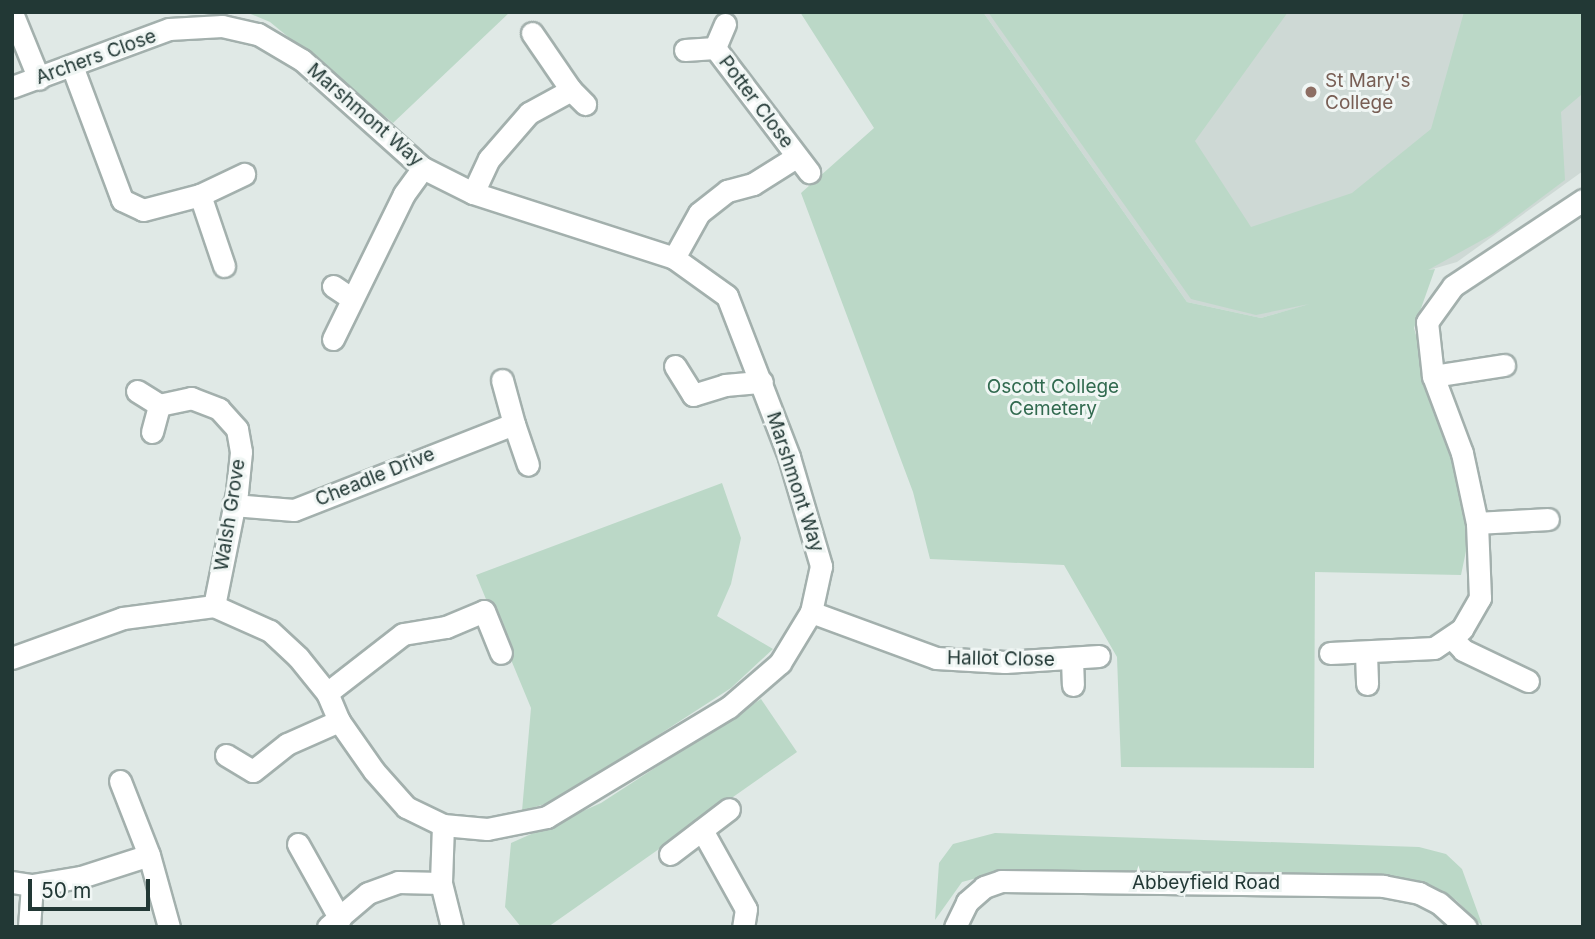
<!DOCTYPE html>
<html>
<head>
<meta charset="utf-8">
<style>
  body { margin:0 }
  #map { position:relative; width:1595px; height:939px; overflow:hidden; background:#e0e9e6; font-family:Inter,sans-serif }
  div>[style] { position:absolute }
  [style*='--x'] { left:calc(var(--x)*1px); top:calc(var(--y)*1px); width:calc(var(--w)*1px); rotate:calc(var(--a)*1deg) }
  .built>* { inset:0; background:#ced9d5 }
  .green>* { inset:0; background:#bbd8c7 }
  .roads { filter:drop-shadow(2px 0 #a3b0ad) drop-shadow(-2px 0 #a3b0ad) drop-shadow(0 2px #a3b0ad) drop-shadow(0 -2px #a3b0ad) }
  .minor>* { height:21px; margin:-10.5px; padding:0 10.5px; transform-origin:10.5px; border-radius:10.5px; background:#fff }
  .dots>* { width:19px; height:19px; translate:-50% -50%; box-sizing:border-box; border:4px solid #f0f6f4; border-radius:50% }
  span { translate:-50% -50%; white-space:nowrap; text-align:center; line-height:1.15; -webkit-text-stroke:6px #f0f6f4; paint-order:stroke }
  .street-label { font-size:19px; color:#223835 }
  .education-label { font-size:19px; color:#785e54 }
  .left { translate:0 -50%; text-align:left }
  .park-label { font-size:19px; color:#316a4f }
  .frame { position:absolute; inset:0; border:14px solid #223835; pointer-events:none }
  .scale { position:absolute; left:28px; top:879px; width:122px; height:32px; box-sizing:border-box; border:4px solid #223835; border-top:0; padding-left:9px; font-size:21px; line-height:24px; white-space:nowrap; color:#223835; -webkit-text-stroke:5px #f0f6f4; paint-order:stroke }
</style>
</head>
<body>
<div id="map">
  <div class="built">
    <div style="clip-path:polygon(983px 12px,1583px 12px,1583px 171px,1457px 262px,1261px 318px,1187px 302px)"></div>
  </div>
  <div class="green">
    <div style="clip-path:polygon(246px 12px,510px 12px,393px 123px,270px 22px)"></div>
    <div style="clip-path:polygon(800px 12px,983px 12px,1187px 302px,1261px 318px,1309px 304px,1256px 315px,1191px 299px,988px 12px,1288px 12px,1195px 141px,1251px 227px,1352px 193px,1431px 129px,1464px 12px,1583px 12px,1581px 95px,1561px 112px,1565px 180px,1493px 234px,1428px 270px,1435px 269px,1414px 328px,1471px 527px,1461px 575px,1315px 572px,1314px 768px,1121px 767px,1117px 657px,1064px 565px,930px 559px,913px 492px,801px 193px,874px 128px)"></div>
    <div style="clip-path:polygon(722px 483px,741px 538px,731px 584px,717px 616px,773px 649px,731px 688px,558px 800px,522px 811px,531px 708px,476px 575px)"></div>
    <div style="clip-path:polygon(761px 699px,797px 752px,548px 927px,521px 927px,505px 907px,511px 843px,601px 803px)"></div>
    <div style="clip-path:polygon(995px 833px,1419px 847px,1446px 854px,1462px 869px,1483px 927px,1456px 900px,1413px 879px,1003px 871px,962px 882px,935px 920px,939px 863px,953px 844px)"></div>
  </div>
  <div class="roads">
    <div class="minor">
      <div style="--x:12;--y:13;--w:71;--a:67.8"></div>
      <div style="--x:725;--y:24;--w:26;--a:113"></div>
      <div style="--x:715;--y:48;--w:156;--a:52.8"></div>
      <div style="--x:532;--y:33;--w:69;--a:55.6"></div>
      <div style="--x:685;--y:50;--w:30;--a:-4"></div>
      <div style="--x:72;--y:66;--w:143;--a:69.5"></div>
      <div style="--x:122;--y:200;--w:23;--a:25"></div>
      <div style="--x:143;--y:210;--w:59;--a:-14.7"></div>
      <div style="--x:200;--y:195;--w:49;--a:-25.5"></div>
      <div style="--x:12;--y:87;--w:167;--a:-20.3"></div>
      <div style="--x:169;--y:29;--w:53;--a:-3.2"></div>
      <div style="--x:222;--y:26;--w:37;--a:13"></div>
      <div style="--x:258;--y:34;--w:51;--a:30.6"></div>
      <div style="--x:302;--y:60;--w:162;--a:41.8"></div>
      <div style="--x:423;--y:168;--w:56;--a:26.6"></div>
      <div style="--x:473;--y:193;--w:211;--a:17.9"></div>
      <div style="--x:674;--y:258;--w:65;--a:35.6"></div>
      <div style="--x:727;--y:296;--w:173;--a:68.9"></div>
      <div style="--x:789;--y:457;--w:114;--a:73.6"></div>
      <div style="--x:821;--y:566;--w:47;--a:102.3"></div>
      <div style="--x:811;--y:612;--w:60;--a:121.3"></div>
      <div style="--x:780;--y:663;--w:67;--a:139.2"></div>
      <div style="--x:729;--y:707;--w:213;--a:148.9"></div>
      <div style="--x:547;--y:817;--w:61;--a:168.7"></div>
      <div style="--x:487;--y:829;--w:44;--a:-174.8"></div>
      <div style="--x:443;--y:825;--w:41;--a:-154.1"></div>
      <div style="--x:406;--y:807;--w:48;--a:-131.6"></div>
      <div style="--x:374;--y:771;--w:61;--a:-125"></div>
      <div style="--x:339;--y:721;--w:30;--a:-113"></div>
      <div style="--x:327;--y:693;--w:46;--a:-128.9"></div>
      <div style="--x:298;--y:657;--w:38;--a:-137"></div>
      <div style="--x:270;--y:631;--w:61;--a:-155.9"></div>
      <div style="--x:214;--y:606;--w:92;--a:172.5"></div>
      <div style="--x:123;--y:618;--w:118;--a:160.2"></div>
      <div style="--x:473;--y:193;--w:38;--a:-65"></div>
      <div style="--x:489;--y:159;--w:61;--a:-49"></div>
      <div style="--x:529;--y:113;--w:48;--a:-28.7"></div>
      <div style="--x:571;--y:90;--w:20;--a:45"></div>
      <div style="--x:200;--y:195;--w:75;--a:71.3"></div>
      <div style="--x:674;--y:258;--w:51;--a:-60.9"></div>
      <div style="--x:699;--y:213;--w:36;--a:-38"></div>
      <div style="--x:727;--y:191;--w:27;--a:-15"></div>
      <div style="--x:753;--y:184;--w:51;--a:-32.1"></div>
      <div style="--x:333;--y:286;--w:23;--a:34"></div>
      <div style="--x:333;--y:339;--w:161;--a:-63.9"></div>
      <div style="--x:404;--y:194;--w:32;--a:-54"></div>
      <div style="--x:675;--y:366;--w:34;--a:58"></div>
      <div style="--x:693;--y:395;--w:34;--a:-17"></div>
      <div style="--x:725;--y:385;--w:37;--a:-5"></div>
      <div style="--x:1433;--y:376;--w:72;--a:-8.8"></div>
      <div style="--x:502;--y:380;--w:46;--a:74.7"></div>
      <div style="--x:137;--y:391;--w:26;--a:32"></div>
      <div style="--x:159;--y:405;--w:33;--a:-12"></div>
      <div style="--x:191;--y:398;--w:30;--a:21"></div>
      <div style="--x:219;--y:409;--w:27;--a:48"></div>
      <div style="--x:237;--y:429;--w:23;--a:80"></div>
      <div style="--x:241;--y:452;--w:40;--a:95.7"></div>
      <div style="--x:237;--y:492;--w:116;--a:101.4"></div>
      <div style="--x:152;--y:432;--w:28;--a:-75"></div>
      <div style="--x:233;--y:505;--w:61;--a:4.7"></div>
      <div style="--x:294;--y:510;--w:236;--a:-21.4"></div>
      <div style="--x:514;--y:424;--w:43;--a:71.1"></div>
      <div style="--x:1477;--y:523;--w:71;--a:-3.2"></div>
      <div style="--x:811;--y:612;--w:133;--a:20.2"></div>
      <div style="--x:936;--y:658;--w:69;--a:3.3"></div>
      <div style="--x:1005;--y:662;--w:94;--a:-3.7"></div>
      <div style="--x:1452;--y:638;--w:16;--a:47"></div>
      <div style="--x:1463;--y:650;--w:72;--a:25.5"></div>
      <div style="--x:1330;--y:653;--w:104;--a:-2.8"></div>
      <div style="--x:1434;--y:648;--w:34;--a:-34"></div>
      <div style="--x:1462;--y:629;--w:36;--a:-60"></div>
      <div style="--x:1480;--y:598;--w:75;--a:-92.3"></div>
      <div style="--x:1477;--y:523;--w:72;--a:-102.1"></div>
      <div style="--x:1462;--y:453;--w:82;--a:-110.6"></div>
      <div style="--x:1433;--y:376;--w:54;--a:-96.3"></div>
      <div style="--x:1427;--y:322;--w:44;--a:-54.2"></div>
      <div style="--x:1453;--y:286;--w:156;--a:-33.5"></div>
      <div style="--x:1366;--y:653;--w:31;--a:88"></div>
      <div style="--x:1072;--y:659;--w:26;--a:88"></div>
      <div style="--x:327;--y:693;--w:96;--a:-37.8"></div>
      <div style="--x:403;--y:634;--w:44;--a:-9.2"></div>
      <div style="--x:446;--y:627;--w:41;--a:-22.8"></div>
      <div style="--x:484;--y:611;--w:45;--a:68"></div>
      <div style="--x:226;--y:755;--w:31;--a:31"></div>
      <div style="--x:253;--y:771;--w:43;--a:-38.5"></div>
      <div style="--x:287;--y:744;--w:57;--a:-23.9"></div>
      <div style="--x:120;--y:781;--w:79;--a:68.6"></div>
      <div style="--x:149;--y:855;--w:75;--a:74.5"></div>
      <div style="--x:443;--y:825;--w:58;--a:92"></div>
      <div style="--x:441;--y:883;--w:45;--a:76"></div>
      <div style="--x:702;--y:830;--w:90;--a:60.9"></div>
      <div style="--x:746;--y:909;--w:18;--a:99"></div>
      <div style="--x:298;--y:844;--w:86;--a:60.8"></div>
      <div style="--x:670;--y:854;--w:74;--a:-37.3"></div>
      <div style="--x:12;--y:882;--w:20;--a:9"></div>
      <div style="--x:32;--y:885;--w:50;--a:-9.3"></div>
      <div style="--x:81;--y:877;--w:71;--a:-17.9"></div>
      <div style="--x:29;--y:927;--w:42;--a:-85.9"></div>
      <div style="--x:328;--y:927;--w:52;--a:-40.4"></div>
      <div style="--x:368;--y:893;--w:32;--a:-20"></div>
      <div style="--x:398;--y:882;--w:43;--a:1.3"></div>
      <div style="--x:955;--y:927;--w:28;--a:-64"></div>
      <div style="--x:967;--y:902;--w:23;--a:-41"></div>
      <div style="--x:984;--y:887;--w:18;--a:-19"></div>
      <div style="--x:1001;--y:881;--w:382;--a:0.7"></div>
      <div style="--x:1383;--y:886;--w:37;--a:11"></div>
      <div style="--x:1419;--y:893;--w:22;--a:27"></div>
      <div style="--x:1439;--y:903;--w:36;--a:42"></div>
    </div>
  </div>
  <div class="dots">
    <div style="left:1311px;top:92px;background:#8d6e63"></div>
  </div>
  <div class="street-label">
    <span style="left:96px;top:57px;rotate:-20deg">Archers Close</span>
    <span style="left:756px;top:102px;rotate:53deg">Potter Close</span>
    <span style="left:365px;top:115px;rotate:41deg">Marshmont Way</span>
    <span style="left:375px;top:477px;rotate:-22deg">Cheadle Drive</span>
    <span style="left:795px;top:482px;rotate:72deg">Marshmont Way</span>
    <span style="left:230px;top:515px;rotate:-81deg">Walsh Grove</span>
    <span style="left:1001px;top:659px;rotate:1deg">Hallot Close</span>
    <span style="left:1206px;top:883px">Abbeyfield Road</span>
  </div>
  <div class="education-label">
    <span class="left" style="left:1325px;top:92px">St Mary's<br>College</span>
  </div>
  <div class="park-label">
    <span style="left:1053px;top:398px">Oscott College<br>Cemetery</span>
  </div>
  <div class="frame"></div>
  <div class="scale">50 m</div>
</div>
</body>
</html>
